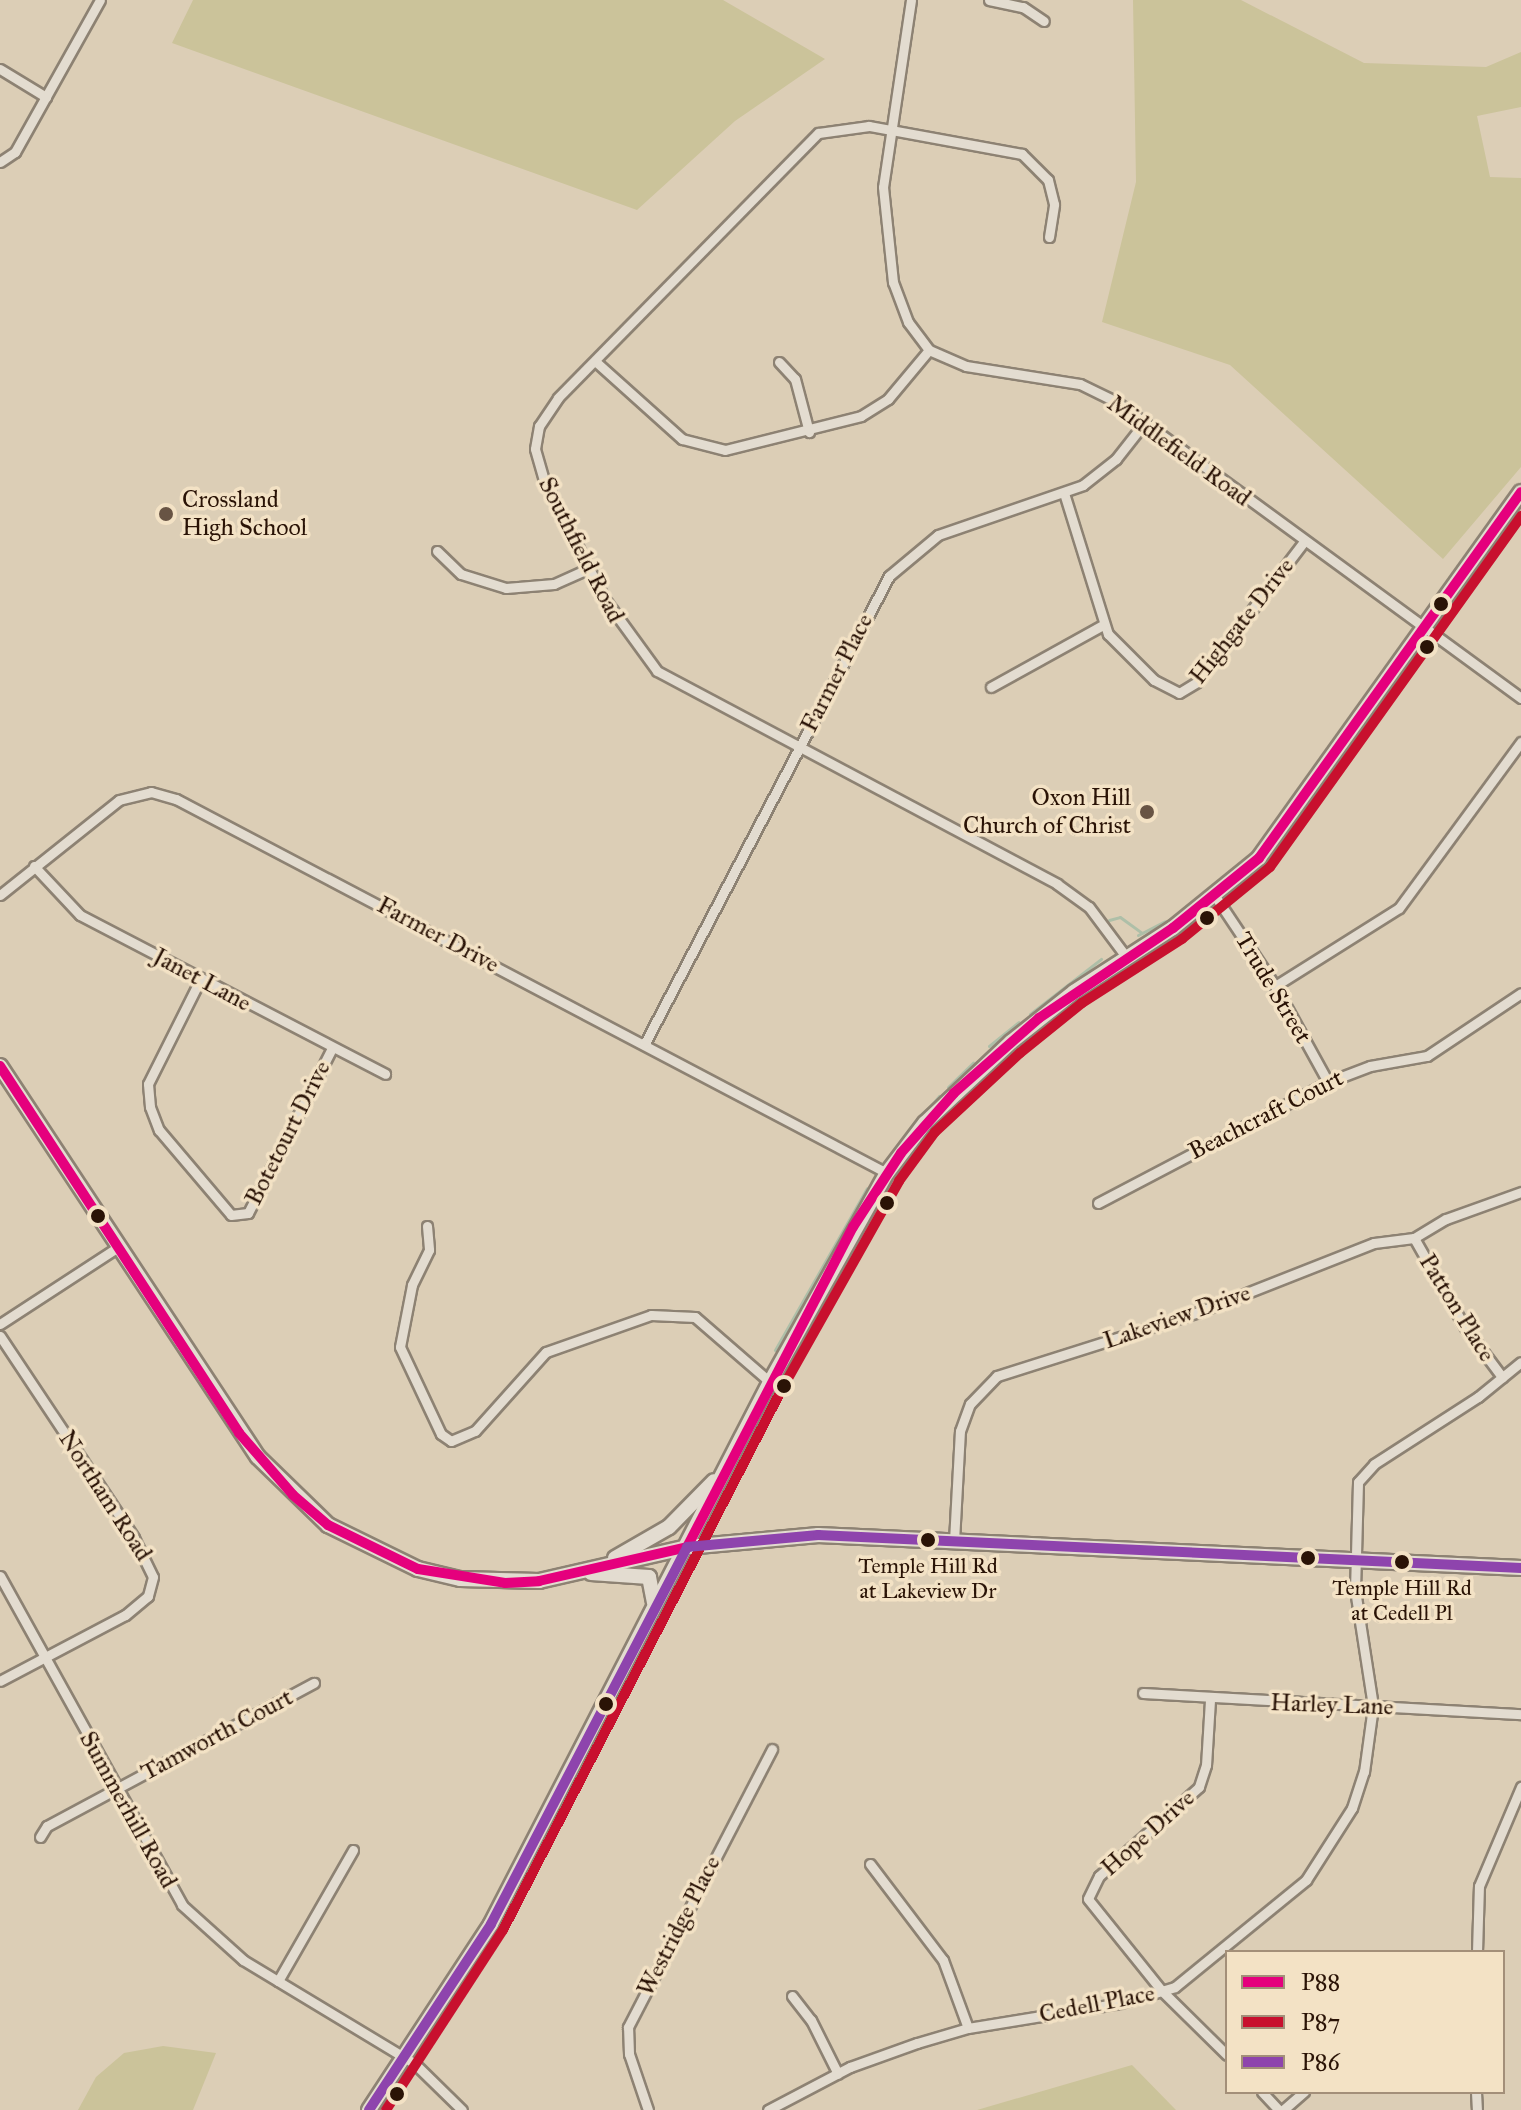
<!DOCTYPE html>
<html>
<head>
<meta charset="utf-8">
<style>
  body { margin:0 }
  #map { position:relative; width:1521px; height:2110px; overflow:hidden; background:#dcceb6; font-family:"IM FELL Great Primer",serif }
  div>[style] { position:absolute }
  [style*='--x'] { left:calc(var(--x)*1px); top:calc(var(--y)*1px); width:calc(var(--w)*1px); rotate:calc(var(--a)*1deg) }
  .green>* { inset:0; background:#cbc39a }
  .stream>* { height:3px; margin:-1.5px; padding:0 1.5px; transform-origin:1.5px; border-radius:1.5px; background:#aebfa8 }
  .roads { filter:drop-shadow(2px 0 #8d8273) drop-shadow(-2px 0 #8d8273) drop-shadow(0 2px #8d8273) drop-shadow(0 -2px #8d8273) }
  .street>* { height:9px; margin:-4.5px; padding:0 4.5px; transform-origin:4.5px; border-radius:4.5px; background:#e3dcd0 }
  .secondary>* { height:14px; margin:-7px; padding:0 7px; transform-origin:7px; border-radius:7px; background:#e3dcd0 }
  .bus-1>* { height:10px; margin:-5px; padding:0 5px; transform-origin:5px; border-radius:5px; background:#e5007d }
  .bus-2>* { height:10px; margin:-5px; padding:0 5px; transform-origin:5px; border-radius:5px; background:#c8102e }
  .bus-3>* { height:10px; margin:-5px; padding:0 5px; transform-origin:5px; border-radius:5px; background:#8e44ad }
  .dots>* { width:22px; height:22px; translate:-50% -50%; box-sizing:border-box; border:4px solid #f3e2c5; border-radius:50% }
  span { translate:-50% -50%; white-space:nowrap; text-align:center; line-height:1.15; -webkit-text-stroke:7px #f3e2c5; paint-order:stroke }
  .bus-label { font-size:22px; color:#2a1306 }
  .street-label { font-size:24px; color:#2a1306 }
  .poi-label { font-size:24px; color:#2a1306 }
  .left { translate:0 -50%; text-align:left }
  .right { translate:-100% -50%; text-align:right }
  .legend { position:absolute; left:1225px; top:1950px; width:280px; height:144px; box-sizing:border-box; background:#f3e2c5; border:2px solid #a38f79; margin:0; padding:10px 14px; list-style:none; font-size:24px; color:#2a1306 }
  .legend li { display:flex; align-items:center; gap:16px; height:40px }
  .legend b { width:40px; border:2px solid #a38f79 }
</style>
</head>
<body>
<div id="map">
  <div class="green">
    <div style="clip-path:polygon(193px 0,723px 0,825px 59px,735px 121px,637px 210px,172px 43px)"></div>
    <div style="clip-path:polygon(1133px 0,1241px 0,1364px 63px,1486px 67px,1521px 52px,1521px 107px,1477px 116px,1490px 177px,1521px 178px,1521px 467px,1443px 559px,1230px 365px,1102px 322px,1136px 182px)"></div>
    <div style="clip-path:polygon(163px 2046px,216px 2053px,193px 2110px,78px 2110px,96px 2077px,124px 2053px)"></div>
    <div style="clip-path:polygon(1132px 2065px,1176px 2110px,977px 2110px)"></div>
  </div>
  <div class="stream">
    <div style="--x:1109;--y:920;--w:11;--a:-15"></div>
    <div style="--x:1120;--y:917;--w:27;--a:36"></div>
    <div style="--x:1138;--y:935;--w:30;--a:-27"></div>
    <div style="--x:1030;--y:1014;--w:90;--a:-37.8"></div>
    <div style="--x:989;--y:1046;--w:38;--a:-39"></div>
    <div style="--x:948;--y:1087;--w:35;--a:-44"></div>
    <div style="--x:889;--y:1157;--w:79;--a:-50.7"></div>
    <div style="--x:775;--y:1350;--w:186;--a:-60.4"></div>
  </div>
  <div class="roads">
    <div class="street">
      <div style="--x:911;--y:0;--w:189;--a:98.5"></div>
      <div style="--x:883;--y:187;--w:96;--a:84"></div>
      <div style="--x:893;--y:282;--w:43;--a:69.4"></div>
      <div style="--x:908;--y:322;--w:35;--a:53"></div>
      <div style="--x:929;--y:350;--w:40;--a:23.4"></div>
      <div style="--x:966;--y:366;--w:115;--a:9"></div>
      <div style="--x:1080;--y:384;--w:39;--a:26"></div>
      <div style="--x:1115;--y:401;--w:503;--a:36.19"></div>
      <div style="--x:989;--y:0;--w:35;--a:12"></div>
      <div style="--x:1023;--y:7;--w:25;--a:34"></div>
      <div style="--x:0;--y:69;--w:54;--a:31.3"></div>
      <div style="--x:0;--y:162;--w:18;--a:-34"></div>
      <div style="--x:15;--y:152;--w:174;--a:-60.8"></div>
      <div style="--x:1049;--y:237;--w:33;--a:-81"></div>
      <div style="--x:1054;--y:204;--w:25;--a:-104"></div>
      <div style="--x:1048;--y:180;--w:37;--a:-135"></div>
      <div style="--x:1022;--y:154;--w:156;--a:-169.6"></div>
      <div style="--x:869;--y:126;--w:51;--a:172.2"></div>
      <div style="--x:818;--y:133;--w:371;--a:134.5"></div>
      <div style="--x:558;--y:398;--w:34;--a:124"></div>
      <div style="--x:539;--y:426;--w:23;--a:100"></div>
      <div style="--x:535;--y:449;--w:32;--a:74"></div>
      <div style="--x:544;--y:480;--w:132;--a:63"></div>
      <div style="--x:604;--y:598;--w:90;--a:54"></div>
      <div style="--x:657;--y:671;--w:453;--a:28"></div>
      <div style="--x:1057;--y:884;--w:39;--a:36"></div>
      <div style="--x:1089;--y:907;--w:64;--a:53.3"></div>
      <div style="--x:595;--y:361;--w:117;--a:41.9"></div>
      <div style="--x:682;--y:439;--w:44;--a:14.3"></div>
      <div style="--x:725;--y:450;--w:140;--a:-14"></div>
      <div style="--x:861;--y:416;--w:32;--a:-32"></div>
      <div style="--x:888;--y:399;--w:64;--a:-50.1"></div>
      <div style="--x:779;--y:362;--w:23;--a:47"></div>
      <div style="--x:795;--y:379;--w:55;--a:75.2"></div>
      <div style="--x:1064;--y:493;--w:148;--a:72.7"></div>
      <div style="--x:1108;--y:634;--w:65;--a:45"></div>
      <div style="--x:1154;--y:680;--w:28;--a:27"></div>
      <div style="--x:1179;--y:693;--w:21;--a:-31"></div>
      <div style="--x:1197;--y:682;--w:175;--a:-52.7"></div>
      <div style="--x:437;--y:551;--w:33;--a:44"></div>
      <div style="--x:461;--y:574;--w:47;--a:17.3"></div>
      <div style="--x:506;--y:588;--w:48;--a:-4.8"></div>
      <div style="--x:554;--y:584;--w:37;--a:-24"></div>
      <div style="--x:991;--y:687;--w:128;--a:-29"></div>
      <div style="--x:34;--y:866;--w:67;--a:46.8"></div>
      <div style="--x:80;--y:915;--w:344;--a:27.5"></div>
      <div style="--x:0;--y:895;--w:152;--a:-38.6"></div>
      <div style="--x:119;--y:800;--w:33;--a:-14"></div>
      <div style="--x:151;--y:792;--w:26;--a:16"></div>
      <div style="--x:176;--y:799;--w:803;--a:27.75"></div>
      <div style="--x:1215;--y:896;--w:108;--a:56.3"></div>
      <div style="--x:1275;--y:986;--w:110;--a:61.1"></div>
      <div style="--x:200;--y:980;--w:116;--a:116.6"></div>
      <div style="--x:148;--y:1084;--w:23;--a:85"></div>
      <div style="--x:150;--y:1107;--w:25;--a:69"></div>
      <div style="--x:159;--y:1130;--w:111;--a:49.7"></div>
      <div style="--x:231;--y:1215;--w:17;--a:-7"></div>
      <div style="--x:248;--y:1213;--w:185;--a:-63"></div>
      <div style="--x:1275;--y:986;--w:146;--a:-32.2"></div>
      <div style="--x:1399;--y:908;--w:206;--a:-53.7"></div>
      <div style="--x:645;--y:1043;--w:527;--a:-62.41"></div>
      <div style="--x:889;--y:576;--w:64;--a:-39.9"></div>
      <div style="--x:938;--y:535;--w:153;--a:-19"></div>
      <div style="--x:1083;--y:485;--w:42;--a:-38.2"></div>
      <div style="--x:1116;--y:459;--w:47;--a:-51.9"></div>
      <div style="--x:1098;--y:1203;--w:260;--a:-27.7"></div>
      <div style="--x:1328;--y:1082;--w:45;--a:-20.9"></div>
      <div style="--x:1370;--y:1066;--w:58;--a:-10"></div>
      <div style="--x:1427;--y:1056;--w:113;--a:-33.8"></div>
      <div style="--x:427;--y:1226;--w:24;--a:85"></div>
      <div style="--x:429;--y:1250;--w:39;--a:116"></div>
      <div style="--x:412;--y:1285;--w:63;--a:101"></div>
      <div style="--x:400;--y:1347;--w:96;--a:64.8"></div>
      <div style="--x:441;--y:1434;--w:12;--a:35"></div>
      <div style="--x:451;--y:1441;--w:26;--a:-23"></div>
      <div style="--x:475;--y:1431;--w:106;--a:-48.1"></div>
      <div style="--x:546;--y:1352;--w:111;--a:-19.4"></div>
      <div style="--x:651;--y:1315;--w:44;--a:2.6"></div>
      <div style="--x:695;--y:1317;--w:99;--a:40.9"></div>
      <div style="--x:1414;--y:1238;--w:101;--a:60.4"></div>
      <div style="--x:1464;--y:1326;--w:64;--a:53.3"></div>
      <div style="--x:0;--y:1324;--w:141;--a:-33.1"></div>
      <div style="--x:0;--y:1336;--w:242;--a:56.4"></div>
      <div style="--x:134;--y:1538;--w:43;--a:64"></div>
      <div style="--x:153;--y:1577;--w:20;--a:105"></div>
      <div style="--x:148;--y:1596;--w:30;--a:140"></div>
      <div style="--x:125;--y:1615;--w:141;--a:152.2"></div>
      <div style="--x:954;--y:1541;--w:110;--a:-86.9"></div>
      <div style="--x:960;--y:1431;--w:29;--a:-70"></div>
      <div style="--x:970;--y:1404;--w:39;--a:-46"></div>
      <div style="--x:997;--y:1376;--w:209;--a:-17.6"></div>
      <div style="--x:1196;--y:1313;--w:191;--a:-21.5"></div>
      <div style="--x:1374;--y:1243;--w:40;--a:-7.1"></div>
      <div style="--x:1414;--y:1238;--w:37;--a:-31"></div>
      <div style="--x:1446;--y:1219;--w:80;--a:-19.8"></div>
      <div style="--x:0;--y:1576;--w:376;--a:61"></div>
      <div style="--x:182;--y:1905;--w:82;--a:42"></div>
      <div style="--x:243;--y:1960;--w:200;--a:31.1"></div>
      <div style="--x:414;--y:2063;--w:67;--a:44.4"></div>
      <div style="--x:1143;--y:1693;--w:379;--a:3.2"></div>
      <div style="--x:1210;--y:1700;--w:65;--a:93.5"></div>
      <div style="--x:1206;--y:1765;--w:23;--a:108"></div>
      <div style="--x:1199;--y:1787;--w:134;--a:138.3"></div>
      <div style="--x:1099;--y:1876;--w:25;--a:116"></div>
      <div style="--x:1088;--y:1899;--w:118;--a:51.2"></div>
      <div style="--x:1162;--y:1991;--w:91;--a:44.6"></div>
      <div style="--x:40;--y:1837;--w:13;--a:-58"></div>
      <div style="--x:47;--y:1826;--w:303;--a:-28.2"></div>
      <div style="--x:870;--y:1864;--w:121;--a:52.8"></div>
      <div style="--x:943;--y:1960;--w:72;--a:69.8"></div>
      <div style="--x:1477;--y:1952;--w:66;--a:-88.3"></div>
      <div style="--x:1479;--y:1886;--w:108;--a:-67"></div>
      <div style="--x:278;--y:1981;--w:151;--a:-60.2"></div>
      <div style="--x:792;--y:1996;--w:31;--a:52"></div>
      <div style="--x:811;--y:2020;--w:60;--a:63.4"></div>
      <div style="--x:1262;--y:2092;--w:25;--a:47"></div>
      <div style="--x:1476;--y:2092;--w:18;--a:87"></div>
      <div style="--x:648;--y:2110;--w:59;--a:-108.7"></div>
      <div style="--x:629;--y:2054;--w:27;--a:-92"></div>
      <div style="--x:628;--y:2027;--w:313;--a:-62.6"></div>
      <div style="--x:768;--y:2110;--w:93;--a:-27.7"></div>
      <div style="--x:850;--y:2067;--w:71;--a:-19.7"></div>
      <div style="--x:917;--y:2043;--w:53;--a:-16.4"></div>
      <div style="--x:968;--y:2028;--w:155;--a:-9.3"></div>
      <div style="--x:1121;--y:2003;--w:56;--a:-16.5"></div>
      <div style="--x:1175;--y:1987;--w:169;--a:-39.2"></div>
      <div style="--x:1306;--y:1880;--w:85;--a:-57.4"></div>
      <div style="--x:1352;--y:1808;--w:38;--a:-72"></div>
      <div style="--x:1364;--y:1772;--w:67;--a:-82.2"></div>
      <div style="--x:1373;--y:1706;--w:117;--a:-98.8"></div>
      <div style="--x:1355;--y:1590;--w:108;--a:-88.4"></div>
      <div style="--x:1358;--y:1482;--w:24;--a:-48"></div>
      <div style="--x:1374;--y:1464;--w:124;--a:-32.8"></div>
      <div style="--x:1478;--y:1397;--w:55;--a:-39.1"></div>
      <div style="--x:1283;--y:2110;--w:28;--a:-41"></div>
    </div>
    <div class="secondary">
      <div style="--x:0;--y:1066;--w:468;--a:56.6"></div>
      <div style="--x:258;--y:1457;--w:98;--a:44.2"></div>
      <div style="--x:328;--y:1525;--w:100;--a:26.1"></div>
      <div style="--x:418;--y:1569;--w:43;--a:13.4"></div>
      <div style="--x:460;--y:1579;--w:79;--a:1.5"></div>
      <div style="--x:539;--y:1581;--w:152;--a:-12.9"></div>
      <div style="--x:687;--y:1547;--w:132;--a:-5.2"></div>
      <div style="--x:818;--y:1535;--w:704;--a:2.69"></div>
      <div style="--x:615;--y:1558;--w:62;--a:-29.9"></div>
      <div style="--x:669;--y:1527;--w:64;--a:-45.6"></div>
      <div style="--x:591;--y:1573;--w:58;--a:3.9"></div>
      <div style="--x:649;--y:1577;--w:26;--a:79"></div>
      <div style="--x:369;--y:2110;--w:222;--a:-56.7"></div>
      <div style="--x:491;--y:1924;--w:610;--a:-62.76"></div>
      <div style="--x:770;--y:1382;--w:240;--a:-60.8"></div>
      <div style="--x:887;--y:1173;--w:63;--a:-52.8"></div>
      <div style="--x:925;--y:1123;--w:118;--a:-43.3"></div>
      <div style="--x:1011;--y:1042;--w:80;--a:-38.4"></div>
      <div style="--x:1074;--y:992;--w:118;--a:-32.9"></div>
      <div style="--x:1173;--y:928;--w:111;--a:-39.1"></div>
      <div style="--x:1259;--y:858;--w:450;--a:-54.4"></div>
    </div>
  </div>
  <div class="bus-1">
    <div style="--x:0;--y:1066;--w:438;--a:56.9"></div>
    <div style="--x:239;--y:1433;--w:82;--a:48.9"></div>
    <div style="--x:293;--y:1495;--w:46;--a:40.6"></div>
    <div style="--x:328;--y:1525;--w:100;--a:26.1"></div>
    <div style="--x:418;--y:1569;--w:88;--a:9.1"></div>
    <div style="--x:505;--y:1583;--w:34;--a:-3"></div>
    <div style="--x:539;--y:1581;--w:152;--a:-12.9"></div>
    <div style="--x:687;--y:1547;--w:360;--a:-62.6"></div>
    <div style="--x:853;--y:1227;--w:88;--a:-57"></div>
    <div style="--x:901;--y:1153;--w:80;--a:-48.5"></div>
    <div style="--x:954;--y:1093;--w:113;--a:-41.4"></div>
    <div style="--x:1039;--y:1018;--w:161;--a:-33.9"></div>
    <div style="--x:1173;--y:928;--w:111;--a:-39.1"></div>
    <div style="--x:1259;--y:858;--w:450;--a:-54.4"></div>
  </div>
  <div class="bus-2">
    <div style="--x:386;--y:2110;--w:215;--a:-57"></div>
    <div style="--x:503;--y:1930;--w:609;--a:-62.72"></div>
    <div style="--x:782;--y:1389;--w:239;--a:-60.6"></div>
    <div style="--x:899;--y:1181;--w:61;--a:-53.7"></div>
    <div style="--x:935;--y:1132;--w:116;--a:-42.9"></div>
    <div style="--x:1020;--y:1053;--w:80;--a:-38.9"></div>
    <div style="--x:1082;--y:1003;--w:119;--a:-32.6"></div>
    <div style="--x:1182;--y:939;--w:114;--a:-39.3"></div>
    <div style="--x:1270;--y:867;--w:432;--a:-54.4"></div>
  </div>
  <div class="bus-3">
    <div style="--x:687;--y:1547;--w:132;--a:-5.2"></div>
    <div style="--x:818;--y:1535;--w:704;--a:2.69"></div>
    <div style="--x:369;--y:2110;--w:222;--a:-56.7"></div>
    <div style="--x:491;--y:1924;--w:425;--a:-62.5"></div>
  </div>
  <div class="dots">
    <div style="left:166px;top:514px;background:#685444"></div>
    <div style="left:1441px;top:604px;background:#2a1306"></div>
    <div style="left:1427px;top:647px;background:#2a1306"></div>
    <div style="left:1147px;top:812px;background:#685444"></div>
    <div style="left:1207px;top:918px;background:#2a1306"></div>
    <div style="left:887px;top:1203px;background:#2a1306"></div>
    <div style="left:98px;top:1216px;background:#2a1306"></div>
    <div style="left:784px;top:1386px;background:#2a1306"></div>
    <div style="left:928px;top:1540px;background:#2a1306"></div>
    <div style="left:1308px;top:1558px;background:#2a1306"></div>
    <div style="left:1402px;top:1562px;background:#2a1306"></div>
    <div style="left:606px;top:1704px;background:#2a1306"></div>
    <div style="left:397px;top:2094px;background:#2a1306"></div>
  </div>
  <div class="bus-label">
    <span style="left:928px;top:1578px">Temple Hill Rd<br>at Lakeview Dr</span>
    <span style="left:1402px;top:1600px">Temple Hill Rd<br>at Cedell Pl</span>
  </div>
  <div class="street-label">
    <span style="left:1179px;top:451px;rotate:36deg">Middlefield Road</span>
    <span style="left:581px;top:550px;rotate:63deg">Southfield Road</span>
    <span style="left:1242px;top:621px;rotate:-52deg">Highgate Drive</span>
    <span style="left:837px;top:673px;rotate:-63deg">Farmer Place</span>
    <span style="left:438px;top:935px;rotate:28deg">Farmer Drive</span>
    <span style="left:202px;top:980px;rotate:28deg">Janet Lane</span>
    <span style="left:1273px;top:988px;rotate:59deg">Trude Street</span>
    <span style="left:1266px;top:1115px;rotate:-27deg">Beachcraft Court</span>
    <span style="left:288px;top:1133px;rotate:-63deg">Botetourt Drive</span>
    <span style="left:1457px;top:1308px;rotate:58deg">Patton Place</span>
    <span style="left:1177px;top:1317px;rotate:-19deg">Lakeview Drive</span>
    <span style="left:105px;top:1496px;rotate:57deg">Northam Road</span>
    <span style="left:1332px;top:1705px;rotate:2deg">Harley Lane</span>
    <span style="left:217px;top:1735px;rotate:-28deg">Tamworth Court</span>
    <span style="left:128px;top:1810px;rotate:61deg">Summerhill Road</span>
    <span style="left:1148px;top:1833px;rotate:-42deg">Hope Drive</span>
    <span style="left:679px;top:1926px;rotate:-63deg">Westridge Place</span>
    <span style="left:1097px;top:2004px;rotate:-11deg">Cedell Place</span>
  </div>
  <div class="poi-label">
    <span class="left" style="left:182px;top:514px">Crossland<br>High School</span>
    <span class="right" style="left:1131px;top:812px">Oxon Hill<br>Church of Christ</span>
  </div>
  <ul class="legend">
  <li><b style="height:10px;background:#e5007d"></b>P88</li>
  <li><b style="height:10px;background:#c8102e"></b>P87</li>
  <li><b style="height:10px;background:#8e44ad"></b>P86</li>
  </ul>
</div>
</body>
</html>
